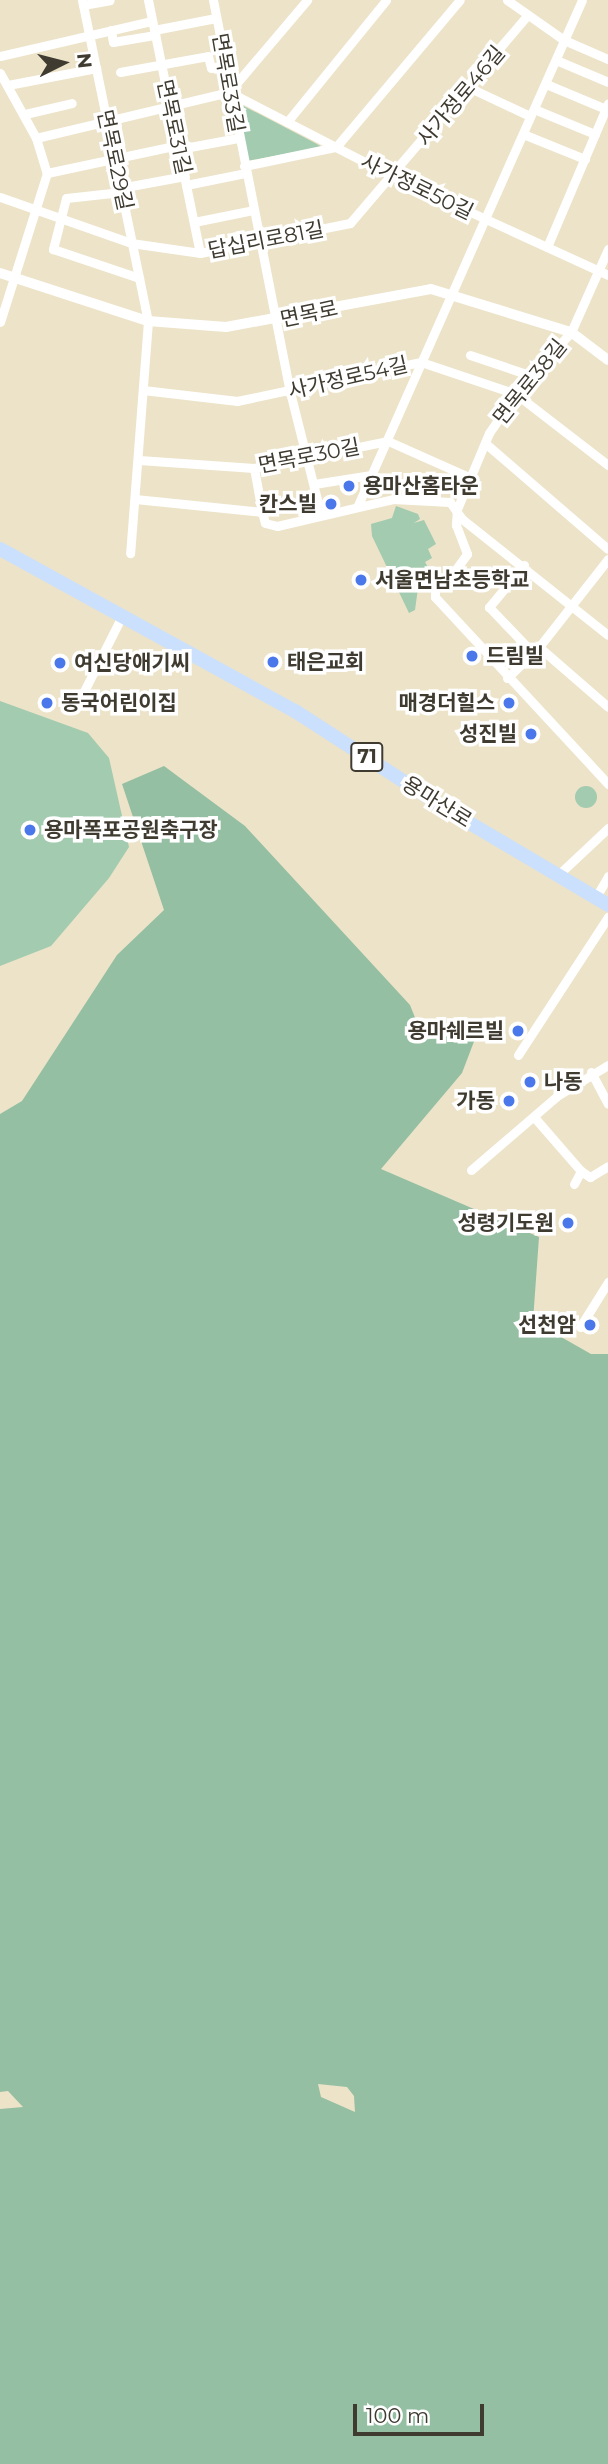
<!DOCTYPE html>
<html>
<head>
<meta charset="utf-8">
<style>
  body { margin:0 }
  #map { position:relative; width:608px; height:2464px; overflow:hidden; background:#ece3c8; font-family:Montserrat,"Noto Sans KR",sans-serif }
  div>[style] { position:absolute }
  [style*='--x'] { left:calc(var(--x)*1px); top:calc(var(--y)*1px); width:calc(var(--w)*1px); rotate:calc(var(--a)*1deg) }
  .green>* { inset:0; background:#a2cbaf }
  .round { border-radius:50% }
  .forest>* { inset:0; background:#94bfa2 }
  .minor>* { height:9px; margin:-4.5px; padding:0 4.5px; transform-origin:4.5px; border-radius:4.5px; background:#fff }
  .tertiary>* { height:10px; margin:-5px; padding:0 5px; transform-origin:5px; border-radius:5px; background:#fff }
  .primary>* { height:14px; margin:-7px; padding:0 7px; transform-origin:7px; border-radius:7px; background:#cbe0fd }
  .dots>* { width:19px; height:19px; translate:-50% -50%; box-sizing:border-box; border:4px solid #fff; border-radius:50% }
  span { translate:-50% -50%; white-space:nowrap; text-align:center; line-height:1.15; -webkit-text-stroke:7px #fff; paint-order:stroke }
  .shield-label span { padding:2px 5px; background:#fff; border:2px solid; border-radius:5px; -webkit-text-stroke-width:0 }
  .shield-label { font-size:19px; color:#3f3b31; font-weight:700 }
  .street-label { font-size:21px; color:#3f3b31 }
  .poi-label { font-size:21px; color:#3f3b31; font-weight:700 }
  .left { translate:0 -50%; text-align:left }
  .right { translate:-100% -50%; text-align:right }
  .north { position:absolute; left:28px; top:28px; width:70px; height:70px; -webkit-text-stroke:5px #fff; paint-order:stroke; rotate:84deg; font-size:19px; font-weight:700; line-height:28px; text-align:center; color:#3f3b31 }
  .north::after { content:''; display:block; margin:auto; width:24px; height:32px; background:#3f3b31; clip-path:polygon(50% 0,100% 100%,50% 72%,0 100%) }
  .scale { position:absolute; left:353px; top:2404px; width:131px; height:32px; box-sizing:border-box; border:4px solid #3f3b31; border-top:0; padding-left:9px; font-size:21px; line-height:24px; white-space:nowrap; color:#3f3b31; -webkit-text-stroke:5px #fff; paint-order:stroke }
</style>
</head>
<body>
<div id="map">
  <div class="green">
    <div style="clip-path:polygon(236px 102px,315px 143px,322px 147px,247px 161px)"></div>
    <div style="clip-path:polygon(396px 506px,418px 514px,420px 519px,414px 523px,424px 520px,436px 544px,428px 549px,432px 558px,425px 562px,430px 571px,418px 588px,415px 610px,409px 613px,372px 536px,371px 524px,392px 518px)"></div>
    <div style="clip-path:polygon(0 701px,88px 733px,109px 758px,129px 847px,109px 878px,51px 946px,0 966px)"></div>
    <div class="round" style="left:575px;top:786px;width:22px;height:22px"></div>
  </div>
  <div class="forest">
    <div style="clip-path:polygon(evenodd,164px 766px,245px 826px,410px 1005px,424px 1040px,478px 1031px,462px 1073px,381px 1169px,539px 1237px,533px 1321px,591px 1354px,608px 1354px,608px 2464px,0 2464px,0 2109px,23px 2107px,8px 2091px,0 2092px,0 1114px,22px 1101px,117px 955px,164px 910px,122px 784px,164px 766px,318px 2084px,347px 2087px,354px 2096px,355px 2112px,321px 2097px,318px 2084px)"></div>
  </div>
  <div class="minor">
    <div style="--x:82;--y:0;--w:328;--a:78.4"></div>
    <div style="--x:148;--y:321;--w:233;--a:94.4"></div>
    <div style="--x:148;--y:0;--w:258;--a:78.4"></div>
    <div style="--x:213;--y:0;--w:399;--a:78.9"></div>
    <div style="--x:290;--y:392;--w:127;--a:75.9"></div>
    <div style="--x:507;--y:0;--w:70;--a:35.1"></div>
    <div style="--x:564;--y:40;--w:48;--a:23.4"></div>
    <div style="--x:83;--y:5;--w:27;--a:-10"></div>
    <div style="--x:111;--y:30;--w:12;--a:81"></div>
    <div style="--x:113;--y:42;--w:43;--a:-9.5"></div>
    <div style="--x:154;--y:30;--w:63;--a:-11"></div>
    <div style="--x:0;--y:56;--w:156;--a:-13"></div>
    <div style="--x:556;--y:60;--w:56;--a:22.9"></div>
    <div style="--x:120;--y:72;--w:89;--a:-10.3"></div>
    <div style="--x:208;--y:56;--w:12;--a:76"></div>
    <div style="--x:211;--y:68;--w:13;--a:-13"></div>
    <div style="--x:0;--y:73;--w:74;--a:61"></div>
    <div style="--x:36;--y:138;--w:37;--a:73"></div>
    <div style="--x:47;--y:173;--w:156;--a:107.5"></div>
    <div style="--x:546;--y:84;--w:65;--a:22.6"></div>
    <div style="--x:8;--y:85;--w:90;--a:-10.9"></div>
    <div style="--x:468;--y:87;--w:68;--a:25.1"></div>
    <div style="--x:229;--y:92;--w:186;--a:27.3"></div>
    <div style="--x:394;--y:177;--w:235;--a:24.6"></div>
    <div style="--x:229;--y:92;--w:121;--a:-49.7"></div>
    <div style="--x:534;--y:109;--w:66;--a:22.3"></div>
    <div style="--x:25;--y:114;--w:48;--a:-13.2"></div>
    <div style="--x:287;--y:122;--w:157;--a:-50.9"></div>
    <div style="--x:523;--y:134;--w:67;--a:22"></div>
    <div style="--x:36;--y:138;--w:198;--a:-13.4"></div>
    <div style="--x:179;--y:149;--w:60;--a:-10.6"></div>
    <div style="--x:244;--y:166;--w:94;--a:-11.7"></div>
    <div style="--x:336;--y:147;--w:192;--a:-49.9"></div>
    <div style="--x:47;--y:173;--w:135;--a:-12"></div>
    <div style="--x:186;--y:185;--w:60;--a:-11.5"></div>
    <div style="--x:120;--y:188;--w:66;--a:-10.5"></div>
    <div style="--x:121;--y:192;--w:55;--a:173.8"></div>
    <div style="--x:66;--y:198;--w:53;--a:104.3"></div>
    <div style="--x:53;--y:249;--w:91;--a:18.6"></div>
    <div style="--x:0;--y:197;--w:139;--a:19.3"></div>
    <div style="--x:131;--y:243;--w:70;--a:8.2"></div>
    <div style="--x:200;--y:253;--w:153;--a:-11.3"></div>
    <div style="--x:350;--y:223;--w:272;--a:-49.5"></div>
    <div style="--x:194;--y:222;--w:60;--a:-11.5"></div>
    <div style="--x:547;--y:247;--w:156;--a:-67"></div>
    <div style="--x:608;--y:249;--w:91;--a:114"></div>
    <div style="--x:571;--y:332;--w:83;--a:131.6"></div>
    <div style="--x:516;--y:394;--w:47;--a:124.7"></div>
    <div style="--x:489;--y:433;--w:82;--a:112.8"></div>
    <div style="--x:457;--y:509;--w:16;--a:94"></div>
    <div style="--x:456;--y:525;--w:31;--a:69"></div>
    <div style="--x:467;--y:554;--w:29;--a:126"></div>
    <div style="--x:450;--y:577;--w:17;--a:149"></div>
    <div style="--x:435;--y:586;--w:11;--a:90"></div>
    <div style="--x:435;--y:597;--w:255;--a:47.2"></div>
    <div style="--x:470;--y:355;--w:65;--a:18.7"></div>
    <div style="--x:143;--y:390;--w:95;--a:6.7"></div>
    <div style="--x:237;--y:401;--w:188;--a:-12"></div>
    <div style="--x:421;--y:362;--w:100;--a:18.6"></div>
    <div style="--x:516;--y:394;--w:116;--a:37.7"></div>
    <div style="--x:485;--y:443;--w:162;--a:40.8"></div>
    <div style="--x:139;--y:460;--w:115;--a:4"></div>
    <div style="--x:254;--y:468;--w:137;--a:-11.4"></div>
    <div style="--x:388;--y:441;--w:91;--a:24"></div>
    <div style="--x:254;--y:468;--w:45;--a:79.7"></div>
    <div style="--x:314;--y:484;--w:58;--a:-9"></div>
    <div style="--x:135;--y:499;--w:128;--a:5.8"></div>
    <div style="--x:262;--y:512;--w:11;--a:75"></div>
    <div style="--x:265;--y:523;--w:12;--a:14"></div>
    <div style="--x:277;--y:526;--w:119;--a:-13.1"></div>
    <div style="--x:393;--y:499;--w:57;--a:3"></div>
    <div style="--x:450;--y:502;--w:21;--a:55"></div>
    <div style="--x:462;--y:519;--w:186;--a:38.5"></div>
    <div style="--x:358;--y:505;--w:552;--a:-66.08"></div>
    <div style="--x:524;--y:565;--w:55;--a:129.8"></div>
    <div style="--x:489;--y:607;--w:64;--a:46.3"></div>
    <div style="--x:539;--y:647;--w:91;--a:41"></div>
    <div style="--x:507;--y:678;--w:45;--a:-44.1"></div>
    <div style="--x:539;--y:647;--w:112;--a:-51.9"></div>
    <div style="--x:76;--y:707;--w:102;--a:-63.2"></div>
    <div style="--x:558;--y:875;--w:69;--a:-43.2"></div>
    <div style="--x:596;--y:897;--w:24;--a:-60"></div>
    <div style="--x:518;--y:1055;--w:165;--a:-56.9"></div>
    <div style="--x:591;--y:1072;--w:36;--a:62"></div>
    <div style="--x:534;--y:1117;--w:72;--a:49"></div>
    <div style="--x:471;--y:1170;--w:113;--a:-40.7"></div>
    <div style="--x:557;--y:1096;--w:60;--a:-31.3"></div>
    <div style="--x:574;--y:1184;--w:15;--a:-62"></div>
    <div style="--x:581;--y:1171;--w:11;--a:34"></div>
    <div style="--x:590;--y:1177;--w:21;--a:-31"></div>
    <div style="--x:580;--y:1327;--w:53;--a:-58.1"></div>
  </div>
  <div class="tertiary">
    <div style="--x:0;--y:273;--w:156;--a:18"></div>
    <div style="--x:148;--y:321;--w:78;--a:4.4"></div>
    <div style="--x:226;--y:327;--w:208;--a:-10.5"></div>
    <div style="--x:431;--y:289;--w:146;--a:17.1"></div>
    <div style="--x:571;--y:332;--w:46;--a:37.1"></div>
  </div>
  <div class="primary">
    <div style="--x:0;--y:549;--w:337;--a:28.8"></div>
    <div style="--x:295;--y:711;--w:186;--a:32.9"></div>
    <div style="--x:451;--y:812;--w:182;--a:30.6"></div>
  </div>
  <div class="dots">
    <div style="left:349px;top:486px;background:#4a78ea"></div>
    <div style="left:331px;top:504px;background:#4a78ea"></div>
    <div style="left:361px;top:580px;background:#4a78ea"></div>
    <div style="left:472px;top:656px;background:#4a78ea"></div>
    <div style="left:273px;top:662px;background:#4a78ea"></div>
    <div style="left:60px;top:663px;background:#4a78ea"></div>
    <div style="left:47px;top:703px;background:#4a78ea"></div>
    <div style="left:509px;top:703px;background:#4a78ea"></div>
    <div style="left:531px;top:734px;background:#4a78ea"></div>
    <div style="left:30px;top:830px;background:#4a78ea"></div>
    <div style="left:518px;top:1031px;background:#4a78ea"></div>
    <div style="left:530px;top:1082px;background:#4a78ea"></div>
    <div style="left:509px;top:1101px;background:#4a78ea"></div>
    <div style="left:568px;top:1223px;background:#4a78ea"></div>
    <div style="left:590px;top:1325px;background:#4a78ea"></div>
  </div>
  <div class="shield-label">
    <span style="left:367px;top:757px">71</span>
  </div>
  <div class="street-label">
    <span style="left:228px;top:83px;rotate:80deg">면목로33길</span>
    <span style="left:461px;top:96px;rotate:-50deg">사가정로46길</span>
    <span style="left:174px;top:127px;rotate:78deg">면목로31길</span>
    <span style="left:115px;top:160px;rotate:78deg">면목로29길</span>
    <span style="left:417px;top:187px;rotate:26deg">사가정로50길</span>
    <span style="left:266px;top:240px;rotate:-11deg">답십리로81길</span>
    <span style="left:309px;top:314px;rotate:-12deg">면목로</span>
    <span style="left:348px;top:378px;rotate:-13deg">사가정로54길</span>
    <span style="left:530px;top:382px;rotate:-51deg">면목로38길</span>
    <span style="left:309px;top:456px;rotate:-11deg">면목로30길</span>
    <span style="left:437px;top:802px;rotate:32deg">용마산로</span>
  </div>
  <div class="poi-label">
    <span class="left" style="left:363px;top:486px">용마산홈타운</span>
    <span class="right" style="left:317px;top:504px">칸스빌</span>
    <span class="left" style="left:375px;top:580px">서울면남초등학교</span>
    <span class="left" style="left:486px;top:656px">드림빌</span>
    <span class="left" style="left:287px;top:662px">태은교회</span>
    <span class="left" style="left:74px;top:663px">여신당애기씨</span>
    <span class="left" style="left:61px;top:703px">동국어린이집</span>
    <span class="right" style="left:495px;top:703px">매경더힐스</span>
    <span class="right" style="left:517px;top:734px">성진빌</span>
    <span class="left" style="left:44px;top:830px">용마폭포공원축구장</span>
    <span class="right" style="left:504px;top:1031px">용마쉐르빌</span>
    <span class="left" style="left:544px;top:1082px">나동</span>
    <span class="right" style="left:495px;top:1101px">가동</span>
    <span class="right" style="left:554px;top:1223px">성령기도원</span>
    <span class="right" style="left:576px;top:1325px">선천암</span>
  </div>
  <div class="north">N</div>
  <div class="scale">100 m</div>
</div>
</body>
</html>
